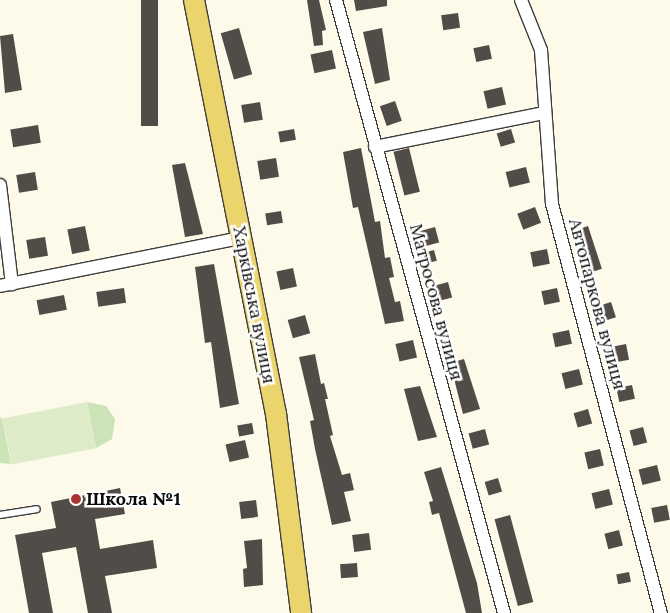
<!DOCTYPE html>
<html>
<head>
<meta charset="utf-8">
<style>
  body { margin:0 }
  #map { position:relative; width:670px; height:613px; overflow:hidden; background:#fdfae9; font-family:Lora,serif }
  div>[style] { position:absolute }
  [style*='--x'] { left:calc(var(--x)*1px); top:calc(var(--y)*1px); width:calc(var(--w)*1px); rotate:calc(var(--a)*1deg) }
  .green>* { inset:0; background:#cbe3b7 }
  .pitch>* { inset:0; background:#ddebc8; transform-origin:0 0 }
  .building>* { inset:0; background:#524c48; transform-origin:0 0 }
  .roads { filter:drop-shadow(1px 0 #3d3d3d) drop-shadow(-1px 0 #3d3d3d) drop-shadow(0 1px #3d3d3d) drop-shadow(0 -1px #3d3d3d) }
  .service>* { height:6px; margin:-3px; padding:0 3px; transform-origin:3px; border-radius:3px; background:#fff }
  .minor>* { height:12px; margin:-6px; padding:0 6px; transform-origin:6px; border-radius:6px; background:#fff }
  .primary>* { height:20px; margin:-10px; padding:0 10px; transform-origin:10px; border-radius:10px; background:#ebd46b }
  .dots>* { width:14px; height:14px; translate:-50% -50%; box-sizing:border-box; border:2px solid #fff; border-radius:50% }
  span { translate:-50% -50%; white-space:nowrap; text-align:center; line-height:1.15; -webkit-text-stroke:5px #fff; paint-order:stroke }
  .street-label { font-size:18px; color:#0a0a0a }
  .poi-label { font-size:18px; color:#0a0a0a; font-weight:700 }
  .left { translate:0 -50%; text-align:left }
</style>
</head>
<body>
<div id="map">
  <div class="green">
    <div style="clip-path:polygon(87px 402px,106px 406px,115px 419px,112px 439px,96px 448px)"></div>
    <div style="clip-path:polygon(0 418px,2px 418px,11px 464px,0 463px)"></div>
  </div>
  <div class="pitch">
    <div style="left:87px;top:402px;width:47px;height:86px;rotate:79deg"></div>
  </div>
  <div class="building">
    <div style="left:141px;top:0;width:17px;height:126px"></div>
    <div style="clip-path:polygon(307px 0,319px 0,326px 30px,322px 31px,323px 45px,314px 46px)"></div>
    <div style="clip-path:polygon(354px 0,387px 0,387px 6px,356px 11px)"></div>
    <div style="left:458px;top:13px;width:15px;height:17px;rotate:82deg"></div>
    <div style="left:239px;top:28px;width:48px;height:19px;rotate:74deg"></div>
    <div style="clip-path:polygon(382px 28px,390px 80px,375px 84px,363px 32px)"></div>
    <div style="clip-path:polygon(13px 34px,22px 90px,5px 93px,0 36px)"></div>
    <div style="left:489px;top:45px;width:14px;height:16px;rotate:78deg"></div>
    <div style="left:332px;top:50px;width:19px;height:22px;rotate:78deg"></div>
    <div style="left:502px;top:87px;width:18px;height:19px;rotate:77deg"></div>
    <div style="left:395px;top:101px;width:21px;height:16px;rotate:71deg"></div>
    <div style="left:260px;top:102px;width:18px;height:19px;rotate:81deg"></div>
    <div style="left:38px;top:125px;width:18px;height:28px;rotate:81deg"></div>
    <div style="left:294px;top:129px;width:11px;height:16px;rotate:80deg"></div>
    <div style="left:511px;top:129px;width:14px;height:15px;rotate:73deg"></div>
    <div style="clip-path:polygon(361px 148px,375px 222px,380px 221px,385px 258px,390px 257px,394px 277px,389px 278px,395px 302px,400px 301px,404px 321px,385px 324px,358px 207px,353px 208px,343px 152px)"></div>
    <div style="left:409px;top:148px;width:45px;height:16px;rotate:76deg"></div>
    <div style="left:276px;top:158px;width:19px;height:19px;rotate:81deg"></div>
    <div style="clip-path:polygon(185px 163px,203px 234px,185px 237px,172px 165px)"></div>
    <div style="left:526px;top:167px;width:16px;height:21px;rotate:76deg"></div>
    <div style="left:35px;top:172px;width:18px;height:19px;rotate:81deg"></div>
    <div style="left:535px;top:207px;width:17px;height:19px;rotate:69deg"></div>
    <div style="left:281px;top:211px;width:12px;height:16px;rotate:81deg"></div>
    <div style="left:85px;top:226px;width:25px;height:18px;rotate:79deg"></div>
    <div style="left:588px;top:226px;width:45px;height:15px;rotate:72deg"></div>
    <div style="left:435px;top:227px;width:16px;height:16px;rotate:75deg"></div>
    <div style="left:45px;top:237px;width:19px;height:19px;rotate:81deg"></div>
    <div style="left:547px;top:249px;width:15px;height:17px;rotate:79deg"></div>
    <div style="left:434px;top:250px;width:11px;height:16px;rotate:75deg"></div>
    <div style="clip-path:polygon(214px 264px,239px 404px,220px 408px,211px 342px,205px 343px,195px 267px)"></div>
    <div style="left:293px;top:268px;width:19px;height:17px;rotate:78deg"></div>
    <div style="left:448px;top:282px;width:16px;height:18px;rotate:75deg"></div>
    <div style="left:124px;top:288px;width:15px;height:28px;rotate:82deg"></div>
    <div style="left:557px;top:288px;width:14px;height:16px;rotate:78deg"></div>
    <div style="left:64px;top:295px;width:15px;height:28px;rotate:79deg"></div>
    <div style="left:611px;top:302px;width:16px;height:17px;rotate:72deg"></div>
    <div style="left:305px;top:315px;width:19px;height:18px;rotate:74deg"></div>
    <div style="left:569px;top:330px;width:14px;height:17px;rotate:78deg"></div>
    <div style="left:413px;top:340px;width:18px;height:18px;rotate:77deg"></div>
    <div style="left:626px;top:344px;width:16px;height:19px;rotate:79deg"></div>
    <div style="clip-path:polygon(315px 354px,321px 384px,324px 383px,328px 399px,325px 399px,333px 435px,330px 436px,342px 475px,350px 473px,354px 490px,344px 492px,351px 521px,332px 525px,315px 449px,310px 421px,314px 420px,299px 357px)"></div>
    <div style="clip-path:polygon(464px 359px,480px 409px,463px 414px,450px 363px)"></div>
    <div style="left:579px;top:369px;width:16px;height:18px;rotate:76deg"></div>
    <div style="left:632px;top:385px;width:14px;height:16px;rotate:78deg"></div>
    <div style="clip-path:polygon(420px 386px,437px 437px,418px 441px,404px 389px)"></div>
    <div style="left:588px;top:409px;width:15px;height:15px;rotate:74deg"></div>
    <div style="left:252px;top:423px;width:11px;height:15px;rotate:80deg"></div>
    <div style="left:643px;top:427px;width:16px;height:14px;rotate:75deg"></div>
    <div style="left:485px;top:429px;width:16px;height:17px;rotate:75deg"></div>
    <div style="left:245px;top:440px;width:18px;height:20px;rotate:77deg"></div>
    <div style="left:600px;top:449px;width:17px;height:16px;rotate:77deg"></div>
    <div style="left:657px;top:465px;width:16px;height:19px;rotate:76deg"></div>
    <div style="clip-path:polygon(441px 467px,477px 583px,482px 613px,466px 613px,439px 513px,432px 515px,429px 502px,433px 501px,424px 472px)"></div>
    <div style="left:498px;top:478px;width:14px;height:14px;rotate:73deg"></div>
    <div style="clip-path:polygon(120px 488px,125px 514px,95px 519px,100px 549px,153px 540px,157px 568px,105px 576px,112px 613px,88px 613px,76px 547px,42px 553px,53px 613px,29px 613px,15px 535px,56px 528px,51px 502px)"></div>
    <div style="left:609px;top:489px;width:16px;height:18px;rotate:76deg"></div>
    <div style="left:256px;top:500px;width:17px;height:17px;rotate:83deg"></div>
    <div style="left:667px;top:505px;width:15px;height:16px;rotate:79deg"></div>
    <div style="left:510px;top:515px;width:90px;height:16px;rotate:75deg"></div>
    <div style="left:619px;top:530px;width:16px;height:15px;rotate:76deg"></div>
    <div style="left:369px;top:533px;width:17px;height:17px;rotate:83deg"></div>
    <div style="clip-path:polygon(262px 539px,263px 585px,244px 587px,243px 569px,247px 568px,244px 541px)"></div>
    <div style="left:357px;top:563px;width:14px;height:17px;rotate:86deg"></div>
    <div style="left:629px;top:572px;width:10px;height:13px;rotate:79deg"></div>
  </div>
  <div class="roads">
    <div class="service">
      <div style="--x:0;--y:515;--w:37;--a:-9"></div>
    </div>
    <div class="minor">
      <div style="--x:336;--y:0;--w:636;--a:74.67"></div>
      <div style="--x:521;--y:0;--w:54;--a:68.2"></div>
      <div style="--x:541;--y:50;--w:154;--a:85.9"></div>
      <div style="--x:552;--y:204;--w:423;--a:75.1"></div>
      <div style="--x:375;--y:147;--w:172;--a:-11.4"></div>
      <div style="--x:0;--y:185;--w:100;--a:83.1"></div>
      <div style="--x:0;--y:286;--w:246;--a:-11.3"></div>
    </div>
    <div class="primary">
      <div style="--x:194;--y:0;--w:422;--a:78.8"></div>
      <div style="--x:276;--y:414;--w:201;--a:82.8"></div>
    </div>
  </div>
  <div class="dots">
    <div style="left:76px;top:499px;background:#ab3331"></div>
  </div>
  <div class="street-label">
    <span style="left:436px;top:302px;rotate:75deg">Матросова вулиця</span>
    <span style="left:597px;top:304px;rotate:75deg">Автопаркова вулиця</span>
    <span style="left:254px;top:305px;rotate:79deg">Харківська вулиця</span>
  </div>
  <div class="poi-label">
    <span class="left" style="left:86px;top:499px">Школа №1</span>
  </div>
</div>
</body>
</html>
